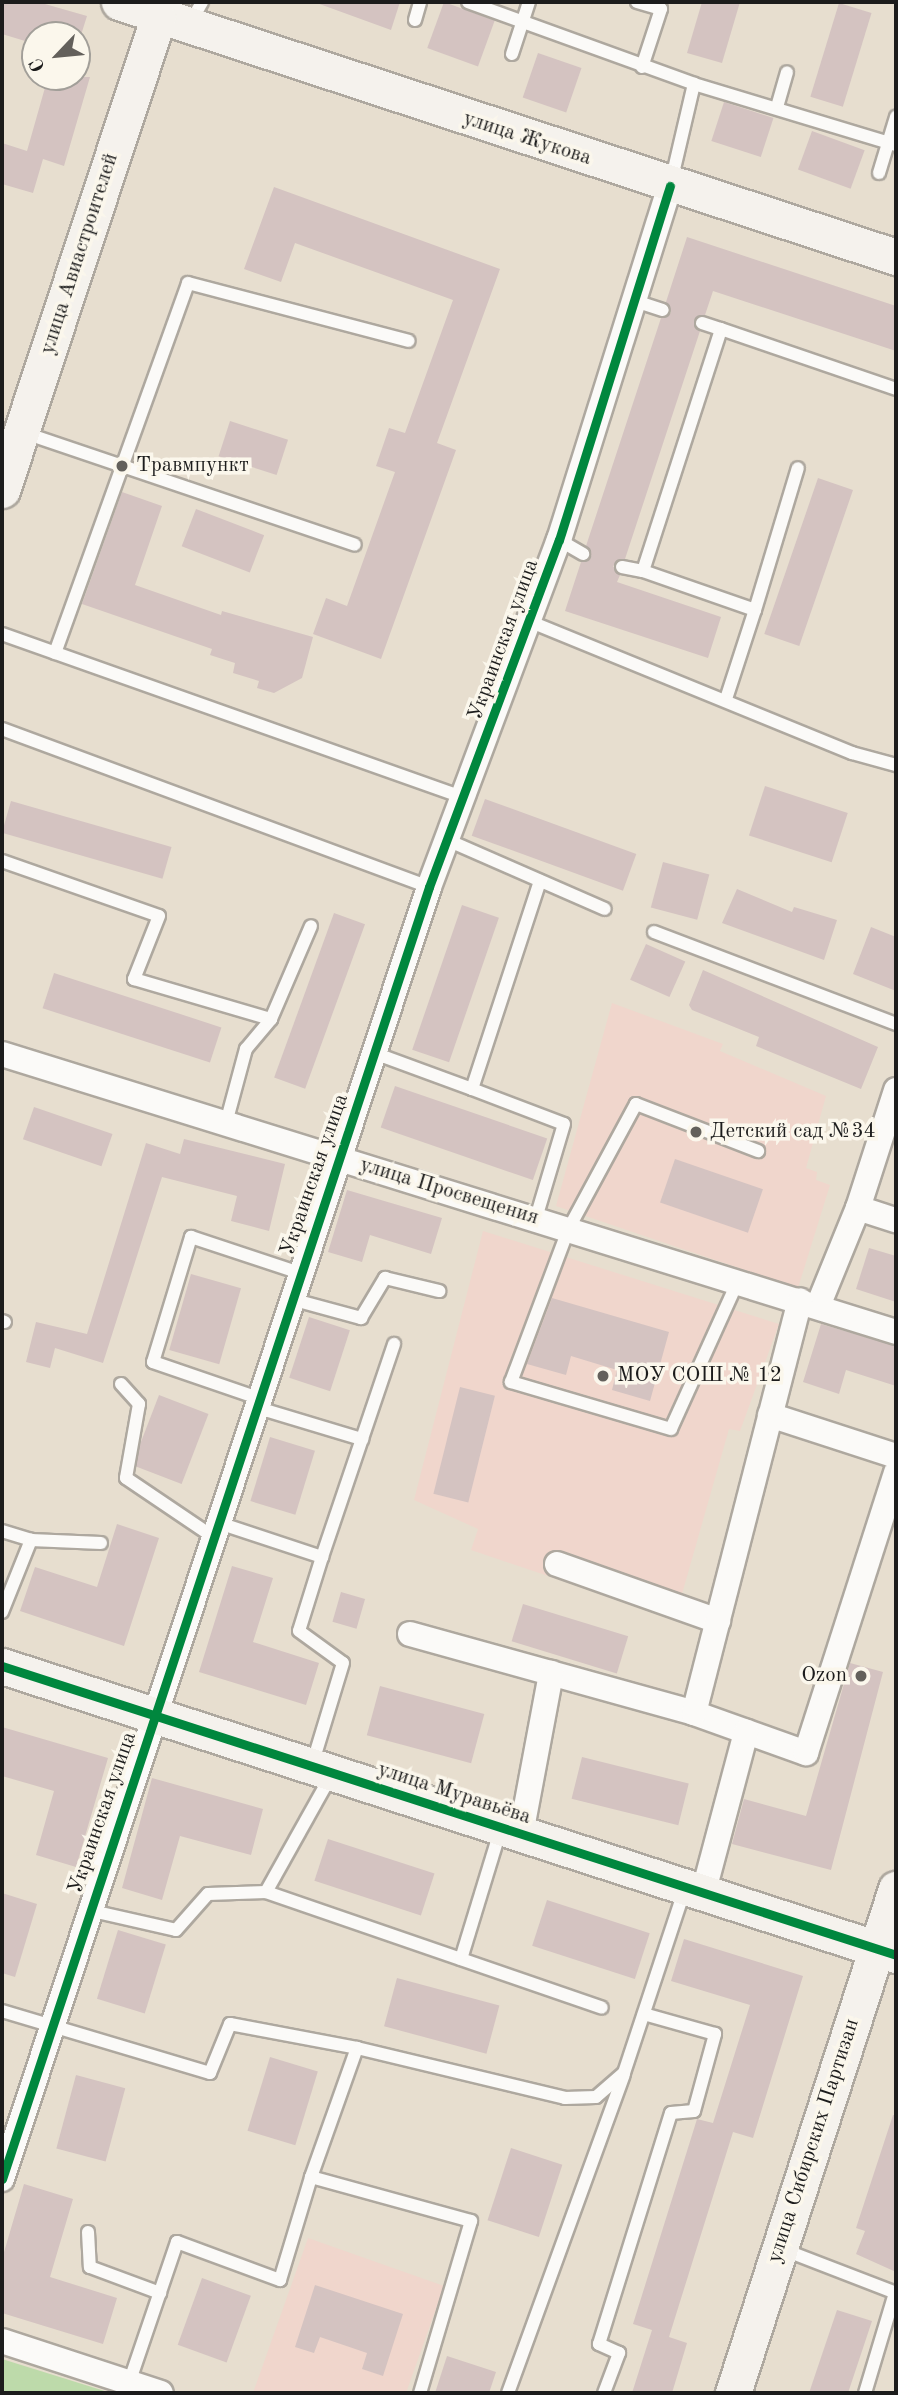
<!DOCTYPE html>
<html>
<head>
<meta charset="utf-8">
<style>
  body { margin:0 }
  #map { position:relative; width:898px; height:2395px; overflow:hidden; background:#e7decf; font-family:"Old Standard TT",serif }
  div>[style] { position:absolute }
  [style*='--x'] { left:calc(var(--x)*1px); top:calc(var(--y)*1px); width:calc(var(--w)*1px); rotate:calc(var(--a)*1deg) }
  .built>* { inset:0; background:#f0d6cc }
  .green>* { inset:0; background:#bddaaa }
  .building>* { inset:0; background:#d4c3c1; transform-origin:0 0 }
  .roads { filter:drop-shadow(2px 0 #aea89f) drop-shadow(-2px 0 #aea89f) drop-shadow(0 2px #aea89f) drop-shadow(0 -2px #aea89f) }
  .lane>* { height:12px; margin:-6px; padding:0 6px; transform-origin:6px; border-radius:6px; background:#fbfaf8 }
  .street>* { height:24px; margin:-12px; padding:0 12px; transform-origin:12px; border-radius:12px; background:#fbfaf8 }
  .secondary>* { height:35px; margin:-17.5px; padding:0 17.5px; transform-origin:17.5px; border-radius:17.5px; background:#f5f2ed }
  .cycleway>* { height:9px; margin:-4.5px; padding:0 4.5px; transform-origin:4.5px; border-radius:4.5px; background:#00873e }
  .dots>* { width:19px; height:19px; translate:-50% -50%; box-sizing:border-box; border:4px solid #fbf7ec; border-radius:50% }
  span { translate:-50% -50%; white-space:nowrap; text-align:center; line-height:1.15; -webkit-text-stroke:7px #fbf7ec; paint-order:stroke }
  .street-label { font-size:21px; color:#1c1c1c }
  .poi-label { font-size:21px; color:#1c1c1c }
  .left { translate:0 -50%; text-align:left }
  .right { translate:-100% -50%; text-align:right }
  .frame { position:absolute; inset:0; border:4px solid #1c1c1c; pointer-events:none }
  .north { position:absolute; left:21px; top:21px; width:70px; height:70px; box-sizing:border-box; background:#fbf7ec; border:2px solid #a29f99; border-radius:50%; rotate:244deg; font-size:19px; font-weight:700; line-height:28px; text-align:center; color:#1c1c1c }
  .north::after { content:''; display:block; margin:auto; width:24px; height:32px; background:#63605b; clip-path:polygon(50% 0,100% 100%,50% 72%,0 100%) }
</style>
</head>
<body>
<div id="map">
  <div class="built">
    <div style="clip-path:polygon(612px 1003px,723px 1044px,720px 1051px,826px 1096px,806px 1168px,817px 1172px,816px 1180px,830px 1185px,798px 1288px,556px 1206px)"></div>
    <div style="clip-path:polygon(483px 1231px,779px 1324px,740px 1431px,729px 1429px,682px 1594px,663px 1589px,655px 1612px,471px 1550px,478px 1529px,414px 1500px)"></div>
    <div style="clip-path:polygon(308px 2238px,444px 2286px,406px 2393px,253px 2393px)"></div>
  </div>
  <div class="green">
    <div style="clip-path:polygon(2px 2359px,111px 2393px,2px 2393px)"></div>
  </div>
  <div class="building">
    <div style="clip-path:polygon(2px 2px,38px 2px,87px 16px,81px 35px,35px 35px,35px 44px,2px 34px)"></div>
    <div style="clip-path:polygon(314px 2px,400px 2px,391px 30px)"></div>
    <div style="left:444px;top:2px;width:54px;height:49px;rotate:20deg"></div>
    <div style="clip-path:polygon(702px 2px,740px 2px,722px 63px,687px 53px)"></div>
    <div style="left:839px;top:3px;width:34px;height:98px;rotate:17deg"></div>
    <div style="left:538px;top:53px;width:46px;height:47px;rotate:19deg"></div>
    <div style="clip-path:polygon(48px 77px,90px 77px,64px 166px,43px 159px,33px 193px,2px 184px,2px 143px,27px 151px)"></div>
    <div style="left:724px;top:102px;width:52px;height:41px;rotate:18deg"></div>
    <div style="left:812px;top:131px;width:56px;height:41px;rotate:20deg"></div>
    <div style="clip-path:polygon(274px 187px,500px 269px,437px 443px,456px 450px,381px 659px,313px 634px,326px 598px,347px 606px,395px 472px,376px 466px,389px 428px,405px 433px,453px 300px,295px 243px,281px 282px,244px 269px)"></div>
    <div style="clip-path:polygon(687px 237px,896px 306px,896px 351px,713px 291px,705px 315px,694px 320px,700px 331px,625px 559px,613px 566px,620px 575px,617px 582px,721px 617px,708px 658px,565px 611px,581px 562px,591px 558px,586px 546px,661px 318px,671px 313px,666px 302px)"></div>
    <div style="left:230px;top:421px;width:61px;height:37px;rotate:18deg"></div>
    <div style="left:818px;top:478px;width:37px;height:165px;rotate:19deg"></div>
    <div style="clip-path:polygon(122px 492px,162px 506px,135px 585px,221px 615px,222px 611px,313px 637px,302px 678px,274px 693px,257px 688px,259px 681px,233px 673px,235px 663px,210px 655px,212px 649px,82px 604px)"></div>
    <div style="left:196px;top:509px;width:73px;height:40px;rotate:21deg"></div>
    <div style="left:765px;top:786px;width:87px;height:52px;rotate:18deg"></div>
    <div style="left:485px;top:799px;width:161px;height:39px;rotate:20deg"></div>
    <div style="left:11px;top:801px;width:167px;height:33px;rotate:16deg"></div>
    <div style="left:663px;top:862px;width:48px;height:47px;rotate:15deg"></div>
    <div style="clip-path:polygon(737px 889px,792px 912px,794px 907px,837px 920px,824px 960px,722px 923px)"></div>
    <div style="left:462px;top:905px;width:39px;height:153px;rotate:19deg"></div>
    <div style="left:334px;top:913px;width:33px;height:175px;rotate:20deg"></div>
    <div style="clip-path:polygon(871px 927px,896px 937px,896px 991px,853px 974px)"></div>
    <div style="left:646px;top:944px;width:43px;height:39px;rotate:24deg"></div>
    <div style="clip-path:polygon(703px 970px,878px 1047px,861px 1089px,756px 1046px,759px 1037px,692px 1010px,689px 1005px)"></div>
    <div style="left:54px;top:973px;width:176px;height:37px;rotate:18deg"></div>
    <div style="left:395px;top:1086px;width:161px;height:44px;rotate:19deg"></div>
    <div style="left:34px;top:1107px;width:83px;height:34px;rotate:19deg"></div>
    <div style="clip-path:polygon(184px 1139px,285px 1164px,269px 1231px,231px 1221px,237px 1196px,162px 1177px,103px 1363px,55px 1348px,50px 1368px,26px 1362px,36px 1322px,87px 1334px,146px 1143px,180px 1154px)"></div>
    <div style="left:675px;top:1159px;width:93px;height:46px;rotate:19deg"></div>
    <div style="clip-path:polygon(347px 1190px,442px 1218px,431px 1254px,370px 1235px,362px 1262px,328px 1252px)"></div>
    <div style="clip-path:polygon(869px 1248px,896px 1256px,896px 1302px,856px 1289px)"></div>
    <div style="left:191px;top:1274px;width:52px;height:79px;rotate:16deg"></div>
    <div style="clip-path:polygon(552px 1298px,669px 1332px,650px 1401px,612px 1390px,617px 1370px,571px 1356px,566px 1375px,527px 1364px)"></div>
    <div style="left:309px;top:1317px;width:43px;height:64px;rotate:18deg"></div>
    <div style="clip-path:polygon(821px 1324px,896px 1346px,896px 1386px,846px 1370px,839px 1394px,803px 1382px)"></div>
    <div style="left:460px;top:1387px;width:36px;height:110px;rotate:14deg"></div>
    <div style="left:159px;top:1395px;width:53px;height:75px;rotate:21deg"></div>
    <div style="left:270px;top:1437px;width:47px;height:67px;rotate:17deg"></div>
    <div style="clip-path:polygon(117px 1524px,159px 1538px,124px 1646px,20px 1611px,35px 1567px,97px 1587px)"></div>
    <div style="clip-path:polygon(232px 1566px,273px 1578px,253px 1642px,319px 1663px,306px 1705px,199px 1672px)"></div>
    <div style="left:341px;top:1592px;width:25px;height:31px;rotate:16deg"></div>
    <div style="left:523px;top:1604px;width:110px;height:39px;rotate:17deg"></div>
    <div style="clip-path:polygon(850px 1663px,883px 1672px,831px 1870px,732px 1844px,744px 1799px,806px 1816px)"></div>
    <div style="left:380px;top:1686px;width:108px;height:51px;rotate:15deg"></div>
    <div style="clip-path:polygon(2px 1727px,108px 1758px,76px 1867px,36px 1855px,54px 1791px,2px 1776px)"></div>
    <div style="left:582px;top:1757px;width:110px;height:43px;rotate:14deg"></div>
    <div style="clip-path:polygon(152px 1778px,263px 1809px,251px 1855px,180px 1836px,162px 1900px,122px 1888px)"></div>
    <div style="left:328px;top:1839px;width:112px;height:44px;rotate:18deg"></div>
    <div style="clip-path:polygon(2px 1893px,37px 1904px,15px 1977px,2px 1973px)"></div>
    <div style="left:547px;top:1900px;width:108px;height:48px;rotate:18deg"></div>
    <div style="left:118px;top:1930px;width:50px;height:72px;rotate:17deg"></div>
    <div style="clip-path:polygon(684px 1939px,803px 1976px,753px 2138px,733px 2132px,669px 2337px,687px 2343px,672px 2393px,632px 2393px,652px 2330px,633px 2324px,697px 2119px,713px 2123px,750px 2005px,671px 1981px)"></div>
    <div style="left:397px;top:1978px;width:106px;height:50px;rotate:15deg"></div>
    <div style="left:270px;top:2057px;width:50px;height:77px;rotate:17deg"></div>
    <div style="left:76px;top:2075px;width:51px;height:76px;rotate:15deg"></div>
    <div style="clip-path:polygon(893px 2115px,896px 2115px,896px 2272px,856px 2254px,865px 2231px,856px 2228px)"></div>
    <div style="left:511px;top:2148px;width:54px;height:76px;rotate:18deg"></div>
    <div style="clip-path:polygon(24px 2184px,73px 2199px,50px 2277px,117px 2298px,103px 2344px,2px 2313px,2px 2259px)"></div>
    <div style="left:202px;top:2278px;width:52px;height:71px;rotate:20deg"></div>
    <div style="clip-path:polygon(315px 2285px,403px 2314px,383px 2376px,362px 2369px,367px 2353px,320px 2337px,314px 2353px,295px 2347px)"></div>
    <div style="clip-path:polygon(837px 2310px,872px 2321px,848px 2393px,809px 2393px)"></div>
    <div style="clip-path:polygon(447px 2356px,496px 2372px,489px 2393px,435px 2393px)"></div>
  </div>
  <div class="roads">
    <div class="lane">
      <div style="--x:468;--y:2;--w:240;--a:19.9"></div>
      <div style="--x:637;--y:2;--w:25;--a:16"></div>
      <div style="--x:661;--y:9;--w:61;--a:108.1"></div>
      <div style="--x:415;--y:20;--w:19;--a:-74"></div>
      <div style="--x:190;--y:23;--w:24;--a:-60"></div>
      <div style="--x:512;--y:54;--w:55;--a:-71.9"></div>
      <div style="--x:777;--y:107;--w:36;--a:-74"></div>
      <div style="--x:879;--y:173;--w:59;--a:-73.1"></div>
      <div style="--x:671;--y:182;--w:101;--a:-76.8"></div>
      <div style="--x:694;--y:84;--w:211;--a:16.8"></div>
      <div style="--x:635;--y:301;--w:29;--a:18"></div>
      <div style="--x:702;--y:323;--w:20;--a:18"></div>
      <div style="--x:25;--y:433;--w:348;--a:18.7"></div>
      <div style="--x:559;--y:540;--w:28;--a:30"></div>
      <div style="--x:622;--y:567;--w:21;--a:11"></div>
      <div style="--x:755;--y:610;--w:148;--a:-73.2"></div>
      <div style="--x:531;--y:622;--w:347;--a:22.2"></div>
      <div style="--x:852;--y:753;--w:46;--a:15.3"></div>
      <div style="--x:2;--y:634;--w:490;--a:19.5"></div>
      <div style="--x:55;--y:653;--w:393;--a:-70.2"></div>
      <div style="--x:188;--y:283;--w:228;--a:14.7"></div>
      <div style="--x:726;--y:699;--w:94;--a:-72"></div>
      <div style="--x:755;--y:610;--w:119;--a:-160.8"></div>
      <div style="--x:643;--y:571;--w:254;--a:-72.1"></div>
      <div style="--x:721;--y:329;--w:185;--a:18.9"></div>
      <div style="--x:2;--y:729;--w:455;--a:20.3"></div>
      <div style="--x:447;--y:840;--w:172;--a:23.6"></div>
      <div style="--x:2;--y:861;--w:166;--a:19.3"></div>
      <div style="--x:159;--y:916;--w:68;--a:111.6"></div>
      <div style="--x:134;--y:979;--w:143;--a:16.3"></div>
      <div style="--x:654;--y:932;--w:259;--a:20.8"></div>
      <div style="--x:374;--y:1053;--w:104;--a:20.2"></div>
      <div style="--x:472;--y:1089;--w:219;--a:-71.9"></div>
      <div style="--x:472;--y:1089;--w:98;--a:20.8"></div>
      <div style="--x:564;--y:1124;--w:98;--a:106.6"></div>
      <div style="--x:226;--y:1123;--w:77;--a:-74.9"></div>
      <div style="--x:246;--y:1049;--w:39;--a:-50"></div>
      <div style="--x:271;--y:1019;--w:101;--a:-66.7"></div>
      <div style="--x:738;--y:1281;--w:162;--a:114.4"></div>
      <div style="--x:671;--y:1429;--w:167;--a:-163.6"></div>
      <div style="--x:511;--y:1382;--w:165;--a:-69.4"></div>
      <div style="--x:569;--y:1228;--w:141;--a:-61.6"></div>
      <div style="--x:636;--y:1104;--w:131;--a:21.1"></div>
      <div style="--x:291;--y:1299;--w:73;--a:15.2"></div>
      <div style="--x:361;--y:1318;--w:47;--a:-59"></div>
      <div style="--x:385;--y:1278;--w:56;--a:13.5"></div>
      <div style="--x:2;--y:1321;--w:3;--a:18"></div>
      <div style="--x:121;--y:1384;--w:27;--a:48"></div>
      <div style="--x:139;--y:1404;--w:75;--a:100"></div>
      <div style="--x:126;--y:1478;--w:104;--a:34"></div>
      <div style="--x:258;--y:1398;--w:111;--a:-161.1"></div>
      <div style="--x:153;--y:1362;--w:131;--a:-73.1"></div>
      <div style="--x:191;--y:1237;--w:115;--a:18.3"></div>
      <div style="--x:255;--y:1407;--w:112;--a:16.7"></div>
      <div style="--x:216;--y:1522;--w:112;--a:18.3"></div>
      <div style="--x:322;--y:1557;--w:77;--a:107.3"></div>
      <div style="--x:299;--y:1631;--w:54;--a:36"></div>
      <div style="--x:343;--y:1663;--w:107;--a:106.9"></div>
      <div style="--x:2;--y:1531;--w:30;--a:17"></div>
      <div style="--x:322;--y:1557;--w:225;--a:-71.3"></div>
      <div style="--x:2;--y:1612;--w:78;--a:-68.1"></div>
      <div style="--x:31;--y:1540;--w:70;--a:2.5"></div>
      <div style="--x:266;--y:1892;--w:355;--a:19"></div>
      <div style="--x:88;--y:1910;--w:90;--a:12.8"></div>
      <div style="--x:176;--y:1930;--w:48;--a:-48.4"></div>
      <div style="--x:208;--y:1894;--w:58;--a:-2"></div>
      <div style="--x:266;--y:1892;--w:135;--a:-60.8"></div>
      <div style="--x:461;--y:1959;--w:137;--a:-73"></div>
      <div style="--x:2;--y:2011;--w:217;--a:16.6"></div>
      <div style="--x:210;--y:2073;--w:53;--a:-67.8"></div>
      <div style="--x:230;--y:2024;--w:129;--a:10.7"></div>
      <div style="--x:357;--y:2048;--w:214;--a:13.5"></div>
      <div style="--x:565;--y:2098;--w:31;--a:-2"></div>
      <div style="--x:596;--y:2097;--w:37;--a:-41"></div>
      <div style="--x:624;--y:2073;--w:194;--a:-71.7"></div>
      <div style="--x:311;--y:2177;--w:137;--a:-70.4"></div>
      <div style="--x:88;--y:2232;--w:35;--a:87"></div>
      <div style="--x:90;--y:2267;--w:75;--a:20.4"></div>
      <div style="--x:782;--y:2249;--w:122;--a:21.1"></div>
      <div style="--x:129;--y:2383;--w:149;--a:-71.2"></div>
      <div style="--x:177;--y:2242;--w:110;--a:20.3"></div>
      <div style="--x:280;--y:2280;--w:108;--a:-73.2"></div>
      <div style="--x:311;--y:2177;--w:166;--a:15.4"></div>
      <div style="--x:471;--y:2221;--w:179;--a:106.5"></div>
      <div style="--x:508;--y:2393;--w:338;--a:-70"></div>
      <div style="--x:604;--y:2393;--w:43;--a:-69.4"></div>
      <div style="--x:619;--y:2353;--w:22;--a:-156"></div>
      <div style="--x:599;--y:2344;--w:242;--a:-72.7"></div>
      <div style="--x:671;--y:2113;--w:23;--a:-5"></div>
      <div style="--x:694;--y:2111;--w:80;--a:-74.7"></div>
      <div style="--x:715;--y:2034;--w:74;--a:-164.3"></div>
      <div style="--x:865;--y:2393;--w:104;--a:-73.3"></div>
    </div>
    <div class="street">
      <div style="--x:2;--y:1054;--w:936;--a:17.27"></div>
      <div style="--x:858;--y:1208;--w:40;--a:18"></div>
      <div style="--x:818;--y:1306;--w:106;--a:-67.8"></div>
      <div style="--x:858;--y:1208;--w:124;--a:-72.1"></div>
      <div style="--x:770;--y:1415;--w:133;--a:18"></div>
      <div style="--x:557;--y:1564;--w:171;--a:19.5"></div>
      <div style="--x:410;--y:1634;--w:295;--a:15.5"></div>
      <div style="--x:694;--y:1713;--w:119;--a:19.7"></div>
      <div style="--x:806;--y:1753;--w:295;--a:-72.2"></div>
      <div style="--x:694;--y:1713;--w:426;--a:-75.6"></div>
      <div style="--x:521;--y:1834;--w:164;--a:-79.4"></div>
      <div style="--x:703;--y:1894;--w:168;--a:-75.1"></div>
      <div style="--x:2;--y:2179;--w:1361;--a:-71.71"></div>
      <div style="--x:429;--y:887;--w:371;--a:-69.5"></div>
      <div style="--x:559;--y:540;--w:371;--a:-72.6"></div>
      <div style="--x:2;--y:2341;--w:167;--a:18.1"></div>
    </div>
    <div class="secondary">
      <div style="--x:119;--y:2;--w:818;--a:18.17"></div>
      <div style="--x:2;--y:490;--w:497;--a:-71.7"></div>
      <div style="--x:2;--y:1666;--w:940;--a:17.91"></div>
      <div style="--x:733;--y:2393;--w:530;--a:-72.08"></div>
    </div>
  </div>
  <div class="cycleway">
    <div style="--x:2;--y:1666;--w:940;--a:17.91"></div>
    <div style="--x:2;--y:2179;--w:1361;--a:-71.71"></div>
    <div style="--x:429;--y:887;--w:371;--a:-69.5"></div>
    <div style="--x:559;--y:540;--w:371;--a:-72.6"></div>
  </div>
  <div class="dots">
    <div style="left:122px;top:466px;background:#63605b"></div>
    <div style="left:696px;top:1132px;background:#63605b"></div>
    <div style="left:603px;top:1376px;background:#63605b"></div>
    <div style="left:861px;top:1676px;background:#63605b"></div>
  </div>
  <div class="street-label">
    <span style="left:527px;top:139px;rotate:18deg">улица Жукова</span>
    <span style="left:80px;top:254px;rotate:-72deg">улица Авиастроителей</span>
    <span style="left:504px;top:640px;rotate:-70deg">Украинская улица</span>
    <span style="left:315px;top:1175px;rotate:-71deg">Украинская улица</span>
    <span style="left:449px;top:1192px;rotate:17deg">улица Просвещения</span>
    <span style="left:454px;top:1794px;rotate:18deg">улица Муравьёва</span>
    <span style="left:103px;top:1813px;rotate:-71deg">Украинская улица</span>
    <span style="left:814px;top:2141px;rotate:-72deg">улица Сибирских Партизан</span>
  </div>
  <div class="poi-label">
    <span class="left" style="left:136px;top:466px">Травмпункт</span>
    <span class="left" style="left:710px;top:1132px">Детский сад №34</span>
    <span class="left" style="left:617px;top:1376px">МОУ СОШ № 12</span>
    <span class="right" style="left:847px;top:1676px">Ozon</span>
  </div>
  <div class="frame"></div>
  <div class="north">С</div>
</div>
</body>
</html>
